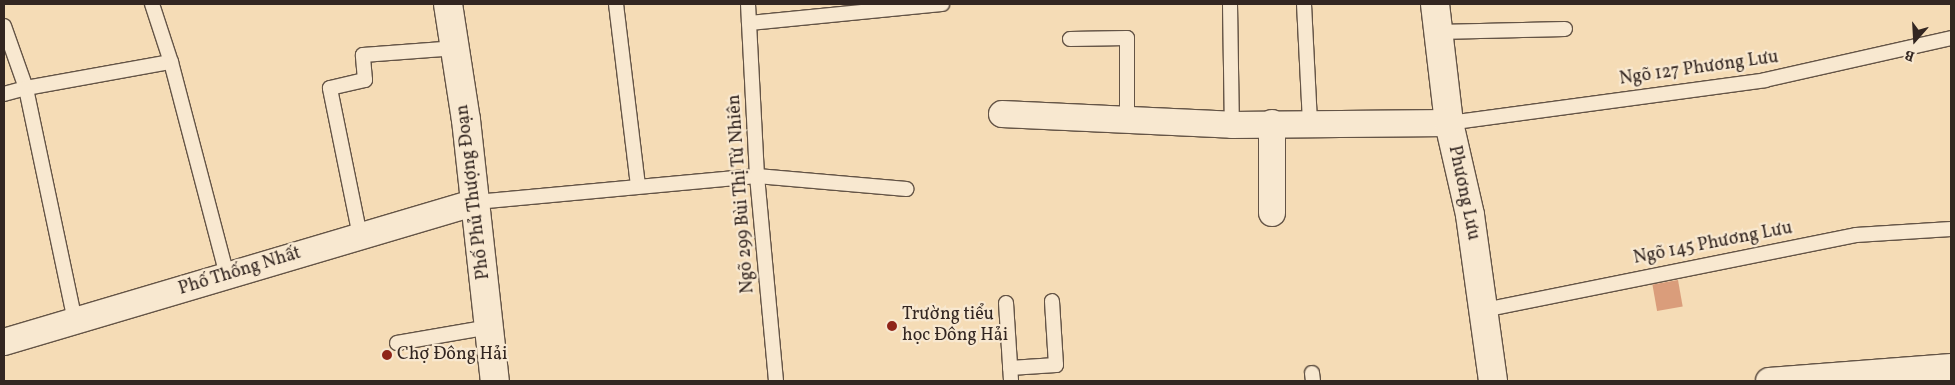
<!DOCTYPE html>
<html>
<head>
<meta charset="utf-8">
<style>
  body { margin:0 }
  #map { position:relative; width:1955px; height:385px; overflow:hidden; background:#f5dcb6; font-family:Vollkorn,serif }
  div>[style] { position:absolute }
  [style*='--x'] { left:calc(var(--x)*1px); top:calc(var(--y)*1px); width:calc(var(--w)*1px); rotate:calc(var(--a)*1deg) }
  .building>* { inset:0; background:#da9d7b; transform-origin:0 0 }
  .roads { filter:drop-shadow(1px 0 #645446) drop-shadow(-1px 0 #645446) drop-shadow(0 1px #645446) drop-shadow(0 -1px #645446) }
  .lane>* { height:14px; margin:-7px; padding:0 7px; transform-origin:7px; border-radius:7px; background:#f8e8d0 }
  .street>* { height:26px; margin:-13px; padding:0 13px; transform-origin:13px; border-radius:13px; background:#f8e8d0 }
  .secondary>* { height:28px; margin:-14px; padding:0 14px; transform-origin:14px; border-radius:14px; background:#f8e8d0 }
  .dots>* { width:14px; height:14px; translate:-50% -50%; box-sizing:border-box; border:2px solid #f8e8d0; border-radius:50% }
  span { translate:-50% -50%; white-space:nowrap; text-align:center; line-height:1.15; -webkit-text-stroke:4.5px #f8e8d0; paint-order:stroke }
  .street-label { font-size:18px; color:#332621 }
  .poi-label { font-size:18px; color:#332621 }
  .left { translate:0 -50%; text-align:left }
  .frame { position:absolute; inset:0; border:5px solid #332621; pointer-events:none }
  .north { position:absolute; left:1890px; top:15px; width:50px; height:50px; -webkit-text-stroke:4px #f8e8d0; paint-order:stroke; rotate:199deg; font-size:14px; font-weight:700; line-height:20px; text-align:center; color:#332621 }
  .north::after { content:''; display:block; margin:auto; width:18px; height:22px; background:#332621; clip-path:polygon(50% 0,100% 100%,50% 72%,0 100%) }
</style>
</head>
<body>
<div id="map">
  <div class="building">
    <div style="left:1678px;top:280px;width:27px;height:26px;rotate:80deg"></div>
  </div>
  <div class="roads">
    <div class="lane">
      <div style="--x:152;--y:4;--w:61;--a:71.9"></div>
      <div style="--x:616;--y:4;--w:183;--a:83.1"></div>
      <div style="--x:748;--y:4;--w:172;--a:87"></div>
      <div style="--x:757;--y:176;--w:206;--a:84.7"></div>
      <div style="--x:1230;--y:4;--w:121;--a:89.1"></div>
      <div style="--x:1304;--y:4;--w:119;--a:87.1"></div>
      <div style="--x:749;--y:23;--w:194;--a:-5.6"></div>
      <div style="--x:4;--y:26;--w:66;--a:70.5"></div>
      <div style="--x:26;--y:88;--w:23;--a:165"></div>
      <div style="--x:1438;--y:32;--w:127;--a:-1.4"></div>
      <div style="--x:1070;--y:39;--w:57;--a:-1"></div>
      <div style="--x:1127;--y:38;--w:82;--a:90"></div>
      <div style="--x:1449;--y:123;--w:319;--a:-7.7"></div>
      <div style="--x:1765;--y:80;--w:191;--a:-12.7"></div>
      <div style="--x:476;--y:202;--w:282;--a:-5.3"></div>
      <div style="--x:757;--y:176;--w:150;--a:5"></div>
      <div style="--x:360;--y:236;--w:151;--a:-101.5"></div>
      <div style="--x:330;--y:88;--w:36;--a:-13"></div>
      <div style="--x:365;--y:80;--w:25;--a:-95"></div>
      <div style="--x:363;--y:55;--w:94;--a:-4.3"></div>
      <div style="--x:1006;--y:303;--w:78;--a:86.3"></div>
      <div style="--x:1484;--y:310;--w:379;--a:-11.4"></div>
      <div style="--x:1856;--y:235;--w:95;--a:-3.6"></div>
      <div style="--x:75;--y:321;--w:238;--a:-101.9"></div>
      <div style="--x:26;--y:88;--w:147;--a:-10.2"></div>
      <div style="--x:171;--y:62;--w:221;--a:75.3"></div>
      <div style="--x:397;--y:343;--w:94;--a:-9.8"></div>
      <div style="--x:1010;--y:368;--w:46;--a:-3.7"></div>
      <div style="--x:1056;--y:365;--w:64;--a:-93.6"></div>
      <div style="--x:1312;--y:373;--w:8;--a:83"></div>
    </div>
    <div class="street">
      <div style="--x:1002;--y:114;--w:230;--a:2.7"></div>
      <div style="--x:1232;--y:125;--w:217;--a:-0.5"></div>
      <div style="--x:1272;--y:213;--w:90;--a:-90"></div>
      <div style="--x:4;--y:342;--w:492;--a:-16.5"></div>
      <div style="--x:1769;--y:381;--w:183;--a:-4.4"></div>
    </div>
    <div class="secondary">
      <div style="--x:448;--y:4;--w:117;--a:81.2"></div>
      <div style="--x:466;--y:120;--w:263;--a:83.7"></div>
      <div style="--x:1435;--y:4;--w:120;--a:83.3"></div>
      <div style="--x:1449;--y:123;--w:94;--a:77.1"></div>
      <div style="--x:1470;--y:215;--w:168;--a:82.1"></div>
    </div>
  </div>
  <div class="dots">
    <div style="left:892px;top:326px;background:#8f2418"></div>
    <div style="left:387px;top:355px;background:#8f2418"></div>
  </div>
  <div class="street-label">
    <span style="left:1699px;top:69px;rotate:-8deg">Ngõ 127 Phương Lưu</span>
    <span style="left:474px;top:192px;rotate:-97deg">Phố Phủ Thượng Đoạn</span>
    <span style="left:1463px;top:193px;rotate:78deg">Phương Lưu</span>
    <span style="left:742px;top:194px;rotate:-94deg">Ngõ 299 Bùi Thị Từ Nhiên</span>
    <span style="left:1713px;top:244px;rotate:-11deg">Ngõ 145 Phương Lưu</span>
    <span style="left:240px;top:272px;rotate:-17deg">Phố Thống Nhất</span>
  </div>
  <div class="poi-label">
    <span class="left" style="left:902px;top:326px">Trường tiểu<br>học Đông Hải</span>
    <span class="left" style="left:397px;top:355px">Chợ Đông Hải</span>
  </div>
  <div class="frame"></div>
  <div class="north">B</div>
</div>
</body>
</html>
